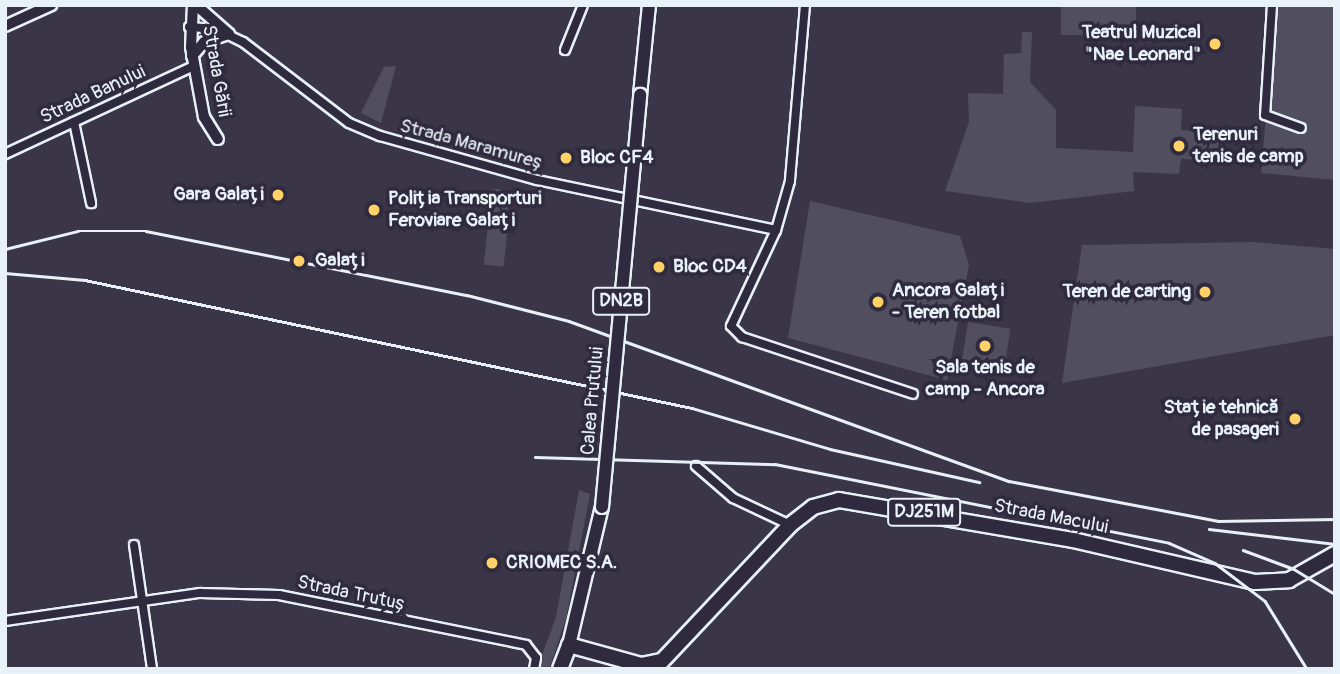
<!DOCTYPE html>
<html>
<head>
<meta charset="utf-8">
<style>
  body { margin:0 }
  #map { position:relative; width:1340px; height:674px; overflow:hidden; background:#3a3648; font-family:Pangolin,sans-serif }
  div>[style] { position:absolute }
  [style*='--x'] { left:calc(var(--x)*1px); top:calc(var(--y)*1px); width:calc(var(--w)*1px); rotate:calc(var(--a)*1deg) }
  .green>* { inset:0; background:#504e5f; transform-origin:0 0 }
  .round { border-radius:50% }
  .roads { filter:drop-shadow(2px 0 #e8f1f8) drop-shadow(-2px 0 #e8f1f8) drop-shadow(0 2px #e8f1f8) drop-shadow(0 -2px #e8f1f8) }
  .street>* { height:8px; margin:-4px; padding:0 4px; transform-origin:4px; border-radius:4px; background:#2f2a3d }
  .secondary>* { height:10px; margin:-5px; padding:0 5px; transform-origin:5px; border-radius:5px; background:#2f2a3d }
  .primary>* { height:12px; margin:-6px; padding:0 6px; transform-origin:6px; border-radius:6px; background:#2f2a3d }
  .highway>* { height:14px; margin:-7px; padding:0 7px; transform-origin:7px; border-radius:7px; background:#2f2a3d }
  .rail>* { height:2.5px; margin:-1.25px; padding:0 1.25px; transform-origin:1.25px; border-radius:1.25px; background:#e8f1f8 }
  .bridges { filter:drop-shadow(2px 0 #e8f1f8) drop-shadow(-2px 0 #e8f1f8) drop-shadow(0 2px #e8f1f8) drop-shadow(0 -2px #e8f1f8) }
  .primary-bridge>* { height:12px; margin:-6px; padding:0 6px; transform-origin:6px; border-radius:6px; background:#2f2a3d }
  .dots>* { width:19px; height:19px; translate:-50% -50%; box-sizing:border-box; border:4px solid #2f2a3d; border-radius:50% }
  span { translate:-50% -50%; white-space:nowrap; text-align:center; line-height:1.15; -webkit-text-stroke:7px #2f2a3d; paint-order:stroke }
  .shield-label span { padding:2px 5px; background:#2f2a3d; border:2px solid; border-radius:5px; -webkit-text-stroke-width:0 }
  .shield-label { font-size:18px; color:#e8f1f8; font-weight:700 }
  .poi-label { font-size:19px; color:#e8f1f8; font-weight:700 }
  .right { translate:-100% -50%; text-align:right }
  .left { translate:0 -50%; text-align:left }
  .street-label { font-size:19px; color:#e8f1f8 }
  .frame { position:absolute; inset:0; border:7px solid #e8f1f8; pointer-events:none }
</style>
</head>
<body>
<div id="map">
  <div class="green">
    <div style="left:1061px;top:5px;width:75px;height:30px"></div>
    <div style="clip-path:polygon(1276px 5px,1335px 5px,1335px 180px,1261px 173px)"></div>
    <div style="clip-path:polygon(1022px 32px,1032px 32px,1030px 82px,1056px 110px,1056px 148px,1133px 152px,1135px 106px,1182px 109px,1181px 130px,1226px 133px,1225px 161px,1181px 159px,1179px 174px,1133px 172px,1134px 191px,1030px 203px,945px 191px,969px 122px,968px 93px,1003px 94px,1004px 54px,1021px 53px)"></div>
    <div style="clip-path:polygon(396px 66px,381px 123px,361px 113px,384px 67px)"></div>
    <div class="round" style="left:484px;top:189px;width:26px;height:26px"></div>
    <div style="clip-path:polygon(810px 201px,960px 236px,969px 265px,947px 380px,788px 338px)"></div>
    <div style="left:488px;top:224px;width:20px;height:41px;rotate:6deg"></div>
    <div style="clip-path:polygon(1254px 242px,1335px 249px,1335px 335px,1062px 383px,1082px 245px)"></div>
    <div style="left:968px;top:322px;width:43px;height:41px;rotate:9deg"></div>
    <div style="clip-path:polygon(579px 490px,590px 494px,566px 619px,549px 669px,537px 669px,556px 617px)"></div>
  </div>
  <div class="roads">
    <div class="street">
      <div style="--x:805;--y:5;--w:177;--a:94.9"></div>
      <div style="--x:790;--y:181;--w:51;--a:105.9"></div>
      <div style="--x:776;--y:230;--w:106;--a:115.1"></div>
      <div style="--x:731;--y:326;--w:16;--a:45"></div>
      <div style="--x:742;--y:337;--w:180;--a:18.4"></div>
      <div style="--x:1272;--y:5;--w:110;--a:93.6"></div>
      <div style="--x:1265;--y:115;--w:38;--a:20"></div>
      <div style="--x:189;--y:27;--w:27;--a:4"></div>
      <div style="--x:216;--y:29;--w:30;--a:26"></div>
      <div style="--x:243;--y:42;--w:133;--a:37.4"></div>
      <div style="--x:349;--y:123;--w:34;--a:23"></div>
      <div style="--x:380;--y:136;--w:163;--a:15.7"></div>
      <div style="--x:537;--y:180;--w:244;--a:11.8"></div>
      <div style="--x:565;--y:50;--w:48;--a:-68.2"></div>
      <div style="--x:74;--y:122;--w:83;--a:78.1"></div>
      <div style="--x:5;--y:154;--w:208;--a:-25"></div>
      <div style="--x:696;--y:466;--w:49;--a:40.9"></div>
      <div style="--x:733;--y:498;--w:63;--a:25.3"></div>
      <div style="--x:134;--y:545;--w:125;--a:81.7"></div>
      <div style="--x:5;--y:621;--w:197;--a:-8.2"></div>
      <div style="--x:200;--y:593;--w:79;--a:1.5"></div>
      <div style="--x:279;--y:595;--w:252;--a:11.4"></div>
      <div style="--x:526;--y:645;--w:16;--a:52"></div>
      <div style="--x:536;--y:658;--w:11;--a:100"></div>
    </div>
    <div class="secondary">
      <div style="--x:193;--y:5;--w:42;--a:92.7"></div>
      <div style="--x:191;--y:47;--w:71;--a:79.5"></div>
      <div style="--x:204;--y:117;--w:26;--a:58"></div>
      <div style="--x:5;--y:26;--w:51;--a:-24.5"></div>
      <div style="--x:192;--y:56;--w:18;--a:-49"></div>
      <div style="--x:204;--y:42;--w:26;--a:-18"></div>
      <div style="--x:229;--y:34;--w:44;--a:-138.7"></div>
    </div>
    <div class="primary">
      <div style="--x:640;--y:95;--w:90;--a:-84.3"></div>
      <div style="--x:569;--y:645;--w:142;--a:-76.6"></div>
    </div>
    <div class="highway">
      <div style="--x:560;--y:669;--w:26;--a:-69"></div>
      <div style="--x:569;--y:645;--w:75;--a:15.5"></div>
      <div style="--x:641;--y:665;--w:21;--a:-11"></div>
      <div style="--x:662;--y:661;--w:187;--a:-46.7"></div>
      <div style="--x:790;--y:525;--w:29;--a:-38"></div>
      <div style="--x:813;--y:507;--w:27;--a:-15"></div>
      <div style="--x:839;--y:500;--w:237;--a:9.7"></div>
      <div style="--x:1073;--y:540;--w:187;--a:13"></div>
      <div style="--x:1255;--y:582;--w:34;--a:-3"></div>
      <div style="--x:1289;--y:580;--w:53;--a:-29.5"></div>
    </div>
  </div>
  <div class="rail">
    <div style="--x:5;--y:249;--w:75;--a:-13.9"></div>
    <div style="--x:78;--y:231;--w:68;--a:0"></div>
    <div style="--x:146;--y:231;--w:327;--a:11.3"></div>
    <div style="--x:467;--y:295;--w:105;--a:14.3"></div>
    <div style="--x:569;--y:321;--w:468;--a:20"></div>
    <div style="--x:1009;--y:481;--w:213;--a:10.8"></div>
    <div style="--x:1218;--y:521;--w:117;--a:-1"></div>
    <div style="--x:5;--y:273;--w:80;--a:5"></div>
    <div style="--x:85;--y:280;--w:620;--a:11.91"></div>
    <div style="--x:692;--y:408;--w:144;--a:16.5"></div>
    <div style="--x:830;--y:449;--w:153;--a:12.5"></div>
    <div style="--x:535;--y:457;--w:240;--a:1.7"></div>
    <div style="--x:775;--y:464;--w:402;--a:11.3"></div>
    <div style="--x:1169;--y:543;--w:50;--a:23.5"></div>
    <div style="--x:1215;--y:563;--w:63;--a:37.2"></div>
    <div style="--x:1265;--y:601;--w:80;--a:58.3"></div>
    <div style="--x:1209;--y:529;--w:127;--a:6.8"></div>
    <div style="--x:1243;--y:550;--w:54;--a:20.4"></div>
    <div style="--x:1294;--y:569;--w:48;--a:31.4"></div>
  </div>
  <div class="bridges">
    <div class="primary-bridge">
      <div style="--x:602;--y:507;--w:414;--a:-84.7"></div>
    </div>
  </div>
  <div class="dots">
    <div style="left:1215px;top:44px;background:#ffd166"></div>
    <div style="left:1179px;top:146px;background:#ffd166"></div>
    <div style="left:566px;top:158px;background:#ffd166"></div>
    <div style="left:278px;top:195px;background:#ffd166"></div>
    <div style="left:374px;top:210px;background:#ffd166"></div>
    <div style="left:299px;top:261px;background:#ffd166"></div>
    <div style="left:659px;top:267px;background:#ffd166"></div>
    <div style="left:1205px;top:292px;background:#ffd166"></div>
    <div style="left:878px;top:302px;background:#ffd166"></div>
    <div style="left:985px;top:346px;background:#ffd166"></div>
    <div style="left:1295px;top:419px;background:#ffd166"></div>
    <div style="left:492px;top:563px;background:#ffd166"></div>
  </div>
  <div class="shield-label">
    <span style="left:621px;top:301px">DN2B</span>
    <span style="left:924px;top:512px">DJ251M</span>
  </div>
  <div class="poi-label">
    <span class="right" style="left:1201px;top:44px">Teatrul Muzical<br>"Nae Leonard"</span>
    <span class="left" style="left:1193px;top:146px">Terenuri<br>tenis de camp</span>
    <span class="left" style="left:580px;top:158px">Bloc CF4</span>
    <span class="right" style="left:264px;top:195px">Gara Galați</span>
    <span class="left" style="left:388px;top:210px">Poliția Transporturi<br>Feroviare Galați</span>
    <span class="left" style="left:315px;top:261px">Galați</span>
    <span class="left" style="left:673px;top:267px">Bloc CD4</span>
    <span class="left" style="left:892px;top:302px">Ancora Galați<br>- Teren fotbal</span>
    <span class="right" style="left:1191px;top:292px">Teren de carting</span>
    <span style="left:985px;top:379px">Sala tenis de<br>camp - Ancora</span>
    <span class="right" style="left:1279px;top:419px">Stație tehnică<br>de pasageri</span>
    <span class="left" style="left:506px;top:563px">CRIOMEC S.A.</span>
  </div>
  <div class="street-label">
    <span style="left:216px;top:71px;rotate:80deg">Strada Gării</span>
    <span style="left:93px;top:95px;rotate:-25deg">Strada Banului</span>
    <span style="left:472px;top:145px;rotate:15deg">Strada Maramureș</span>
    <span style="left:593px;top:401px;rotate:-85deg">Calea Prutului</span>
    <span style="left:1051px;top:517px;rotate:11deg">Strada Macului</span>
    <span style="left:352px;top:594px;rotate:12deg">Strada Trutuș</span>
  </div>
  <div class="frame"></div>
</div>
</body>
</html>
